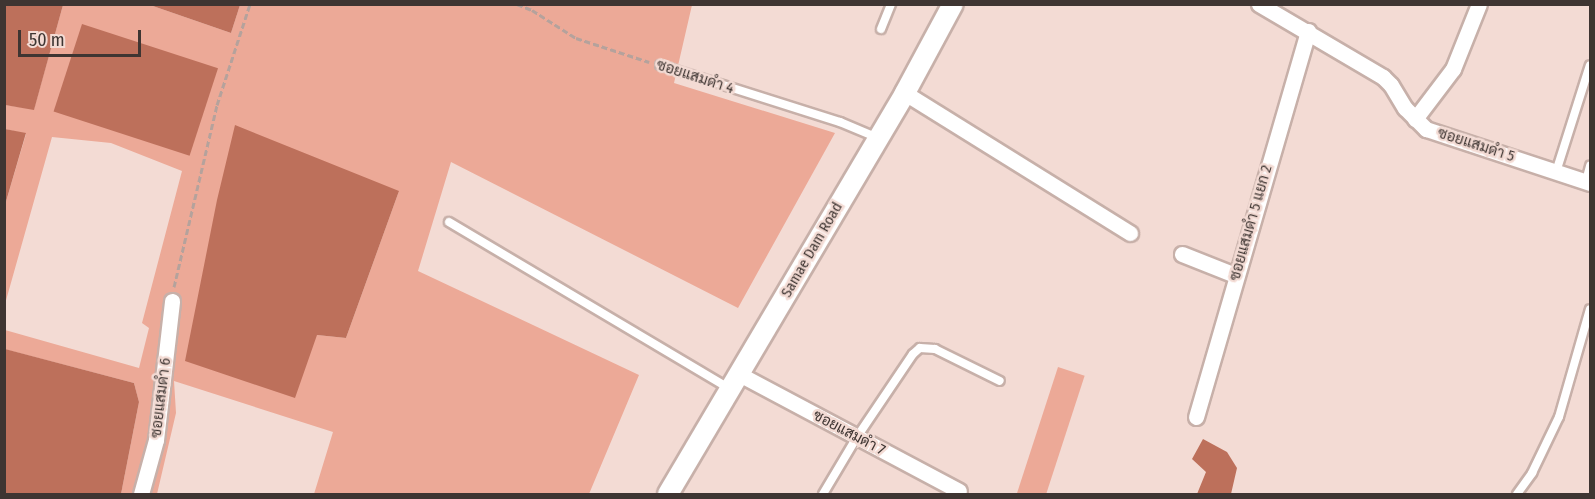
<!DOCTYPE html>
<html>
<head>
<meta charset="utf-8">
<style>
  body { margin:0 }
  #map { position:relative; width:1595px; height:499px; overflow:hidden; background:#f3dbd4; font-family:"Fira Sans Condensed",Sarabun,sans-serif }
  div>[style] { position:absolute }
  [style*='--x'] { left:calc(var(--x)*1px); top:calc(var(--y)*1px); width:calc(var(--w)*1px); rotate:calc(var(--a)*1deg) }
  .green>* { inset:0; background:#eca997; transform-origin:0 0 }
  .water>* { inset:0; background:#bd705b; transform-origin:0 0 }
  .path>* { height:3px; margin-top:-1.5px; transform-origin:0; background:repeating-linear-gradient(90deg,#b5a29c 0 6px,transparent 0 9px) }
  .roads { filter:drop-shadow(2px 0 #c7b0a9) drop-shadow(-2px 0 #c7b0a9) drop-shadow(0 2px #c7b0a9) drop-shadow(0 -2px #c7b0a9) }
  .service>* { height:8px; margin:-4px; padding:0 4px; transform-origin:4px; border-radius:4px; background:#fff }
  .minor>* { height:15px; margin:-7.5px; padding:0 7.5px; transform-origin:7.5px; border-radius:7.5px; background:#fff }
  .tertiary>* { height:20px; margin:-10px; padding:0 10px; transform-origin:10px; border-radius:10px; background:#fff }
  span { translate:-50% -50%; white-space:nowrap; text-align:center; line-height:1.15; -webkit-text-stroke:5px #f3dbd4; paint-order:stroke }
  .street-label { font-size:15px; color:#3e3532 }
  .frame { position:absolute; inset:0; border:6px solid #3e3532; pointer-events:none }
  .scale { position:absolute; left:18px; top:30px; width:123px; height:27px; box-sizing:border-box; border:3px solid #3e3532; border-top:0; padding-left:8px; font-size:18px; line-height:21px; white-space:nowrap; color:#3e3532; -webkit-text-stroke:4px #f3dbd4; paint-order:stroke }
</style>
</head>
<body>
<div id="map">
  <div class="green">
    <div style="clip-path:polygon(evenodd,63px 5px,150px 5px,231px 33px,240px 5px,692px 5px,674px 83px,835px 133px,738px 308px,451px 162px,418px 271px,639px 375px,589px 494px,314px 494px,333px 432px,174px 381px,176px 413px,157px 494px,121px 494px,139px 402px,134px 383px,4px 349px,5px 330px,139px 368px,149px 328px,142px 323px,182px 171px,111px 143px,52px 137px,5px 304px,5px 205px,26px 134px,5px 129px,5px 105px,34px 109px,63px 5px,399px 191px,346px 338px,317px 335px,399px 191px)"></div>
    <div style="left:1058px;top:367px;width:28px;height:141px;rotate:18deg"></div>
  </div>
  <div class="water">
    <div style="clip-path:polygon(5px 4px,63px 5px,34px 110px,5px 105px)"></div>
    <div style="clip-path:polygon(150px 5px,240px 5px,231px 33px)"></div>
    <div style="left:82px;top:24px;width:143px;height:92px;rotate:18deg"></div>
    <div style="clip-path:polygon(235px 125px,399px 191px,346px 338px,317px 335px,295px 398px,185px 361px,217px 200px)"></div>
    <div style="clip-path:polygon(5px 129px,26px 133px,5px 205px,4px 129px)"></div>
    <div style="clip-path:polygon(5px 349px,134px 383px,139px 402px,121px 494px,5px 494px)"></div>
    <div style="clip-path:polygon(1203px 439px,1227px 452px,1237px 468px,1231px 494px,1197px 494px,1206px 472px,1192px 459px)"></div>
  </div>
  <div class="path">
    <div style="--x:517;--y:4;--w:16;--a:22"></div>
    <div style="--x:532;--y:10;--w:52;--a:32.5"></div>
    <div style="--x:576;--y:38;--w:77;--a:18.2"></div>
    <div style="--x:174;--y:287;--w:187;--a:-76.7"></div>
    <div style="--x:217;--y:105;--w:106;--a:-71.9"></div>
  </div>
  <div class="roads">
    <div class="service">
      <div style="--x:881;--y:29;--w:27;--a:-68"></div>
      <div style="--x:660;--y:65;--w:189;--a:17.6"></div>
      <div style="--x:840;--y:122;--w:41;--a:22.8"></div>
      <div style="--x:1556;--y:172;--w:112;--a:-72.4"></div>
      <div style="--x:1586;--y:181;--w:16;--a:-75"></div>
      <div style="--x:449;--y:222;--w:326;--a:30.7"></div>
      <div style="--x:823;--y:494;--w:66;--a:-59.2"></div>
      <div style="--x:857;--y:437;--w:100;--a:-56"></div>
      <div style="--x:913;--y:354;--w:9;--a:-41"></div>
      <div style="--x:920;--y:348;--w:15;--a:4"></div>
      <div style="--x:935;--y:349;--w:72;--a:26.2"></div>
      <div style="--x:1517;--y:494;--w:26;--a:-54"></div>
      <div style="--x:1532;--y:473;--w:62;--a:-64.3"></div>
      <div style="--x:1559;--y:417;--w:112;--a:-74"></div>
    </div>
    <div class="minor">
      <div style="--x:1259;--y:4;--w:144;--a:30.5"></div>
      <div style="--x:1383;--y:77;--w:11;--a:45"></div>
      <div style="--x:1391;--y:85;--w:27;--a:59"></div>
      <div style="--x:1405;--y:108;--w:30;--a:45"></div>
      <div style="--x:1426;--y:129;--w:173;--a:18.2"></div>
      <div style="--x:905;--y:93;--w:265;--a:31.9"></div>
      <div style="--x:1415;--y:119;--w:63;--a:-52.8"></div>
      <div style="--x:1453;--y:69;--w:70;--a:-68.2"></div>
      <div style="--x:1182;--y:254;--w:57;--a:21.6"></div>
      <div style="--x:739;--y:374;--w:249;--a:28"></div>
      <div style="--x:1196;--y:417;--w:402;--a:-73.8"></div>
      <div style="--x:141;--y:494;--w:56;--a:-74.5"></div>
      <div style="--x:156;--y:440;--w:140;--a:-83.4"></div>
    </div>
    <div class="tertiary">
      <div style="--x:668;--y:494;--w:466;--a:-59.4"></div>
      <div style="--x:905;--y:93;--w:101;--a:-61.7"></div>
    </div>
  </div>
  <div class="street-label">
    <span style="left:695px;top:77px;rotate:18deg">ซอยแสมดำ 4</span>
    <span style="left:1476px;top:145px;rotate:18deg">ซอยแสมดำ 5</span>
    <span style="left:1251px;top:223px;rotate:-74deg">ซอยแสมดำ 5 แยก 2</span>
    <span style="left:812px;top:250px;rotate:-60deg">Samae Dam Road</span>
    <span style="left:161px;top:398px;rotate:-83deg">ซอยแสมดำ 6</span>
    <span style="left:849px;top:433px;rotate:28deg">ซอยแสมดำ 7</span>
  </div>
  <div class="frame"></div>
  <div class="scale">50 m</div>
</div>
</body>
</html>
